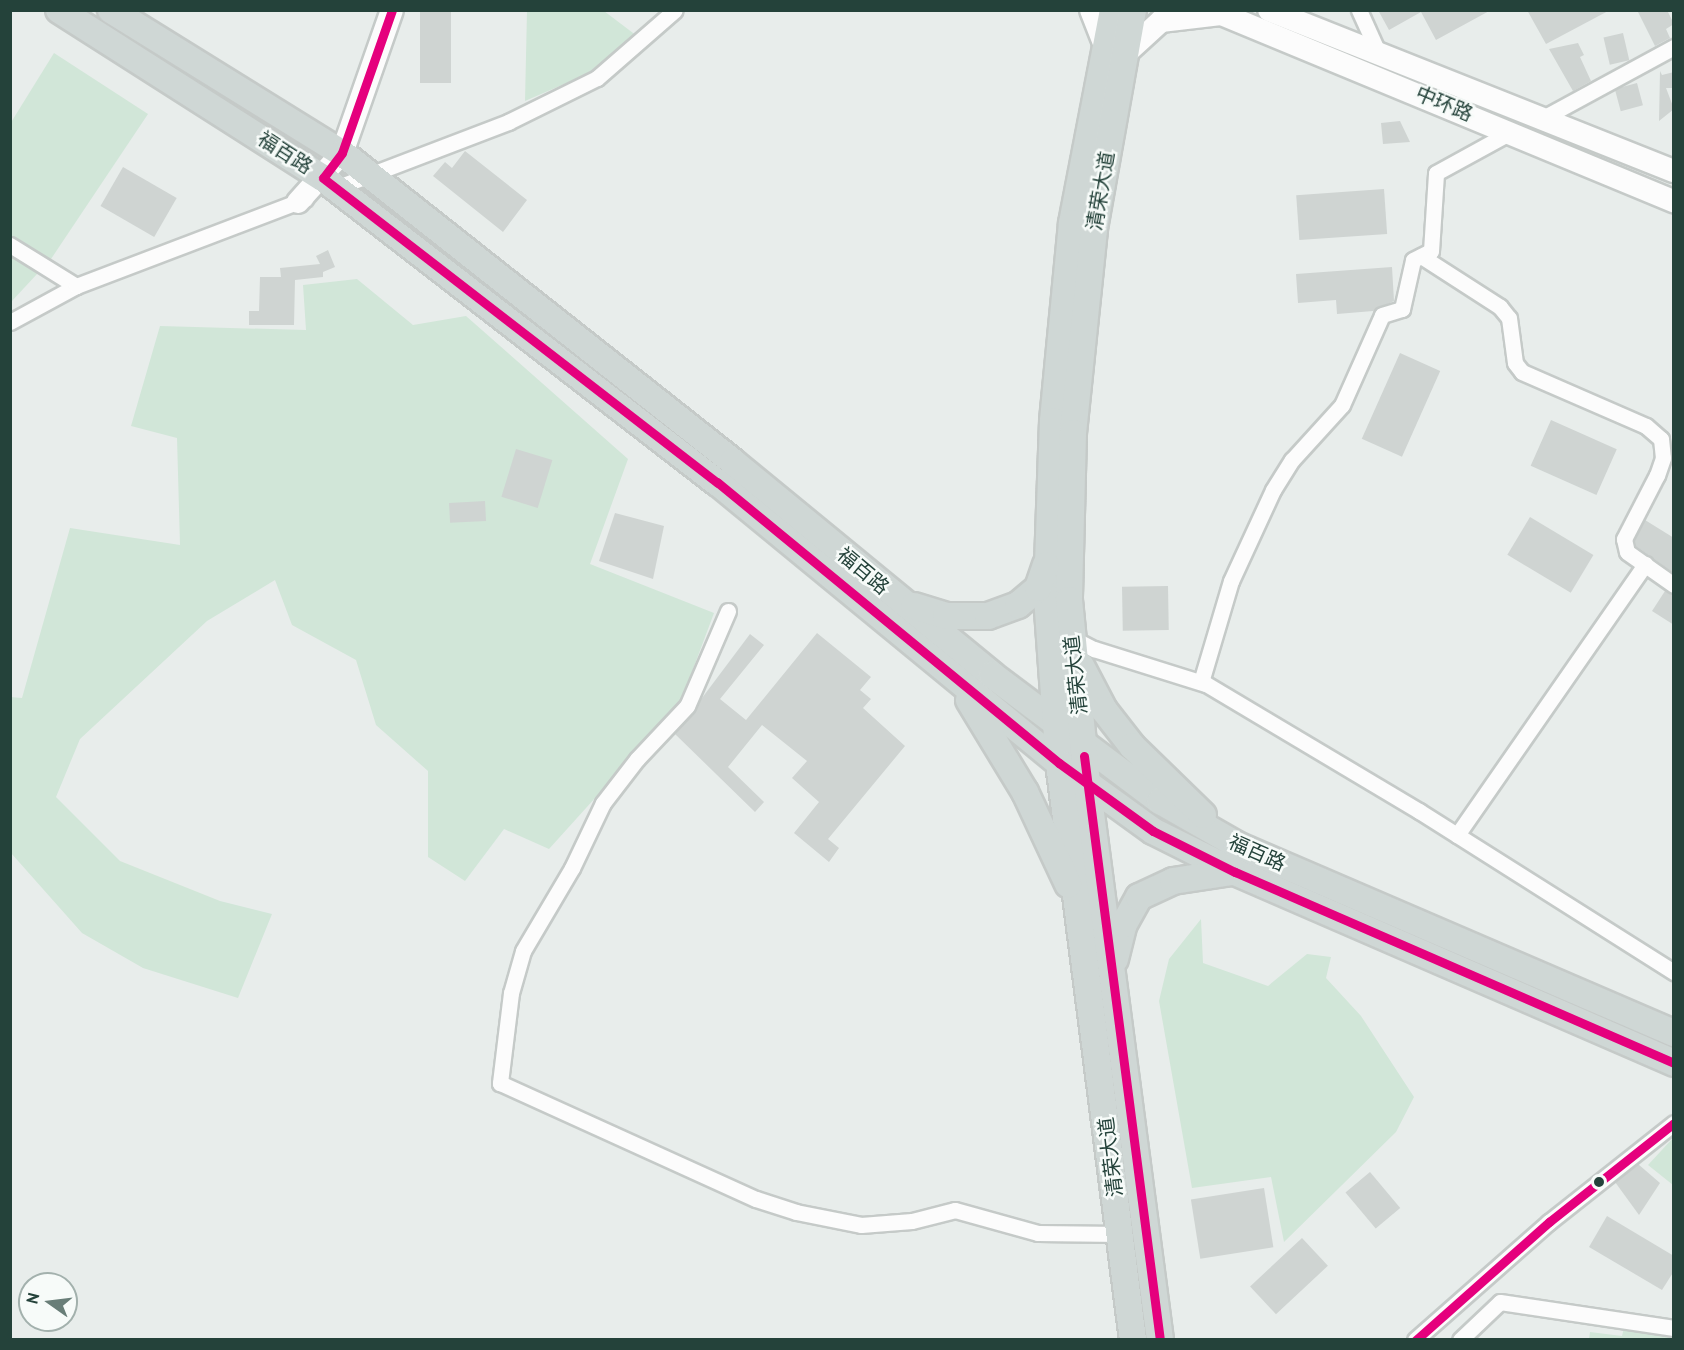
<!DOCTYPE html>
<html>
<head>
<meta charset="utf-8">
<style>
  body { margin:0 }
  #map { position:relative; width:1684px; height:1350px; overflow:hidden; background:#e8edeb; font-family:"PT Sans","Noto Sans SC",sans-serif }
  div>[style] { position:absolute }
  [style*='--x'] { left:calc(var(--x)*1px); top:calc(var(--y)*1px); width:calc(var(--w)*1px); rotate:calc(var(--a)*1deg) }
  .green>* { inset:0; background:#d1e6d8 }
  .building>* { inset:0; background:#cfd4d2; transform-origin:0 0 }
  .roads { filter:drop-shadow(2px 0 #c5cac8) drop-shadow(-2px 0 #c5cac8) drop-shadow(0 2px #c5cac8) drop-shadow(0 -2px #c5cac8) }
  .street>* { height:15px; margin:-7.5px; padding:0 7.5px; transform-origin:7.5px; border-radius:7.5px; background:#fcfcfc }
  .secondary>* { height:22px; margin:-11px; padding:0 11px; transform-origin:11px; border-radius:11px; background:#fcfcfc }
  .primary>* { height:26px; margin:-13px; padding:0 13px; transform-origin:13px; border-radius:13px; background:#cfd7d5 }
  .bus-1>* { height:9px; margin:-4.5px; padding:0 4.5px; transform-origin:4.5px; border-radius:4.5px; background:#e5007d }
  .dots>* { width:16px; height:16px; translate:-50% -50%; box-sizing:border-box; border:3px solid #f7fbf9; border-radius:50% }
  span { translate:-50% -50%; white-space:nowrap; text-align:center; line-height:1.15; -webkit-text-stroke:5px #f7fbf9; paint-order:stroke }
  .street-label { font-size:20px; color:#24423a }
  .frame { position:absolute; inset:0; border:12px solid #24423a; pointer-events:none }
  .north { position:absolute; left:18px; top:1272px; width:60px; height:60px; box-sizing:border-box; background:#f7fbf9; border:2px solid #a3b1ad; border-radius:50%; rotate:284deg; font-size:16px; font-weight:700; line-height:24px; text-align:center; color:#24423a }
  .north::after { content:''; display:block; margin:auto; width:21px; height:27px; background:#697e78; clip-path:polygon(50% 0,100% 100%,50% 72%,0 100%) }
</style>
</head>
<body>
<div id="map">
  <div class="green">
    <div style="clip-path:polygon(527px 11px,604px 11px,637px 36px,585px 75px,525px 101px)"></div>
    <div style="clip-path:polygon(54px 53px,148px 114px,51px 259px,11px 302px,10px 124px)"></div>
    <div style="clip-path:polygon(357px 279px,413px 325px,466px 316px,628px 459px,590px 564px,714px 613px,680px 704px,549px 849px,504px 829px,465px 881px,428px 857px,428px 771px,376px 725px,356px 660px,292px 625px,275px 580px,207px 621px,80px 739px,56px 797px,120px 861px,220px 901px,272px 914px,238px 998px,143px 968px,82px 933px,11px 853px,10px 697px,22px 698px,70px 528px,180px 545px,177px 438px,131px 426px,160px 326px,306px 330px,303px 285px)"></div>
    <div style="clip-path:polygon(1201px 919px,1203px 963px,1268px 986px,1307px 954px,1331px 957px,1326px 978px,1361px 1016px,1414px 1097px,1396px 1132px,1284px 1242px,1271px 1177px,1192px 1188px,1159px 1001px,1169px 959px)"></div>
    <div style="clip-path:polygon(1673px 1138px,1673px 1185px,1648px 1165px)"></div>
    <div style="clip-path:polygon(1624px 1328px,1673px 1335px,1673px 1339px,1589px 1339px,1590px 1332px,1622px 1336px)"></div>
  </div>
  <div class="building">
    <div style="left:420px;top:10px;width:31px;height:73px"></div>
    <div style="clip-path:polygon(1378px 10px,1491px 10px,1436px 40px,1421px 12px,1389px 30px)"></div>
    <div style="clip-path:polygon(1527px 10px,1610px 10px,1546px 44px)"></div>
    <div style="clip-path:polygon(1637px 10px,1667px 10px,1674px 24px,1666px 29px,1670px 38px,1655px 46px)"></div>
    <div style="left:1623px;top:33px;width:28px;height:20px;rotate:77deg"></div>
    <div style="clip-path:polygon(1578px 43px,1584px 55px,1580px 57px,1591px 81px,1573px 91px,1549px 49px)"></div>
    <div style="clip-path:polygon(1660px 71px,1662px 75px,1674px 72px,1674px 88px,1666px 88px,1674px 109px,1659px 121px)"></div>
    <div style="left:1637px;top:83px;width:23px;height:23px;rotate:75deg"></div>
    <div style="clip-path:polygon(1400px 121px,1410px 142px,1383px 144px,1381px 123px)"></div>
    <div style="clip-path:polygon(465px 151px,527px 200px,503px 232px,433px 176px,445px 162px,452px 168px)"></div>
    <div style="left:123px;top:167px;width:62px;height:45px;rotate:30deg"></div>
    <div style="left:1384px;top:189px;width:45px;height:88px;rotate:86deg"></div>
    <div style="clip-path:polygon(328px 250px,335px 267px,323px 272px,323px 277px,295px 280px,294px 325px,249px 325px,249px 311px,259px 311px,260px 277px,281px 277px,280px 268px,320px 264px,316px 256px)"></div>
    <div style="clip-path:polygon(1392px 267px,1394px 301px,1373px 311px,1337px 314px,1336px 300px,1298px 303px,1296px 274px)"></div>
    <div style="left:1400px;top:353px;width:44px;height:94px;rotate:24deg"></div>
    <div style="left:1551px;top:420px;width:72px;height:50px;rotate:24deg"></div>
    <div style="left:516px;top:449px;width:38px;height:50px;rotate:17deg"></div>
    <div style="left:485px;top:501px;width:20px;height:36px;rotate:87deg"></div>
    <div style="clip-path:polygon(615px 513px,664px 526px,653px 579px,599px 561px)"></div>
    <div style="left:1530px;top:517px;width:74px;height:44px;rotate:31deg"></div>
    <div style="clip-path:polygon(1645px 520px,1674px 538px,1674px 573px,1636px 546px,1634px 540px)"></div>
    <div style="left:1168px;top:586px;width:44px;height:46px;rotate:89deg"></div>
    <div style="clip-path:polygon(1665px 591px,1674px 595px,1674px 625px,1652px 611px)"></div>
    <div style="clip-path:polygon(817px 633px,871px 677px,860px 690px,871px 699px,863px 708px,905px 746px,828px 839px,839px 848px,829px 862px,794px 833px,819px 802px,792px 778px,807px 761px,762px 725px,728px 767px,764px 802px,755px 812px,675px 734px,750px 634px,764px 645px,720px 699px,746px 720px)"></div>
    <div style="clip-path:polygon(1638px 1164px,1660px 1183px,1639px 1215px,1615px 1182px)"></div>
    <div style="left:1370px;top:1172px;width:47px;height:32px;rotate:50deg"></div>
    <div style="left:1264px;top:1188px;width:60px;height:74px;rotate:81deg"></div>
    <div style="clip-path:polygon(1607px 1216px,1674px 1256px,1674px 1271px,1662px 1290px,1589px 1247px)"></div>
    <div style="left:1302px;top:1238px;width:38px;height:71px;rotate:47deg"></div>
  </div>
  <div class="roads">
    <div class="street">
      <div style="--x:1359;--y:10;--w:46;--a:65.7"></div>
      <div style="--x:1543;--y:118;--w:149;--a:-28.5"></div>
      <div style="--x:330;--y:190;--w:191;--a:-20.9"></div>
      <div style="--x:508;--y:122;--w:99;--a:-26.3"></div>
      <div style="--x:597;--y:78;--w:103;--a:-41.1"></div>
      <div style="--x:10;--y:245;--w:78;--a:31.8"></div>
      <div style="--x:1421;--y:256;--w:94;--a:32.8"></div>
      <div style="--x:1500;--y:307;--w:14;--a:51"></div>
      <div style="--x:1509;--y:318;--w:45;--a:82.4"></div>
      <div style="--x:1515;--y:363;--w:11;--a:52"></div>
      <div style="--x:1522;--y:372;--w:135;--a:23.5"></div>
      <div style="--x:1646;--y:426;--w:20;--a:41"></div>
      <div style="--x:1661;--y:439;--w:19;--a:84"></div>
      <div style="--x:1663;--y:458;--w:18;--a:109"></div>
      <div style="--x:1657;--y:475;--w:72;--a:117.3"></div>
      <div style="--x:1624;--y:539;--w:13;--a:77"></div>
      <div style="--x:1627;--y:552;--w:57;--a:35.1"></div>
      <div style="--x:10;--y:322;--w:75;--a:-28.6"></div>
      <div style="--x:76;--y:286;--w:245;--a:-20.8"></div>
      <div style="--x:728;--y:611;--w:103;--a:113.3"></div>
      <div style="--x:687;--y:706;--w:73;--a:133.3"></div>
      <div style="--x:637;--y:759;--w:56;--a:127.7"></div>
      <div style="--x:603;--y:803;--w:72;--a:115.5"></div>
      <div style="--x:572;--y:868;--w:96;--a:120.6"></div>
      <div style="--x:523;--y:951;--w:44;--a:105.9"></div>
      <div style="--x:511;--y:993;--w:91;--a:97"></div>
      <div style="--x:500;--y:1083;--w:281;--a:24.4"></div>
      <div style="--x:756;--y:1199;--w:42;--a:18"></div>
      <div style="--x:796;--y:1212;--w:66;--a:11.3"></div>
      <div style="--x:861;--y:1225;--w:51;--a:-4.5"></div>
      <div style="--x:912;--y:1221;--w:44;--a:-14.3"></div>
      <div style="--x:955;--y:1210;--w:86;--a:15.5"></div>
      <div style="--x:1038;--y:1233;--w:82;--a:0.7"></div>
      <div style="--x:1072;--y:638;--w:25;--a:27"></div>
      <div style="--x:1094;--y:649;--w:117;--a:17.4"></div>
      <div style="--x:1206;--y:684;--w:248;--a:30.8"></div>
      <div style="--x:1419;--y:811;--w:302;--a:32.3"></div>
      <div style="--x:1201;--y:682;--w:105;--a:-73.5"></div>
      <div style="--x:1231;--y:581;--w:100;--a:-65.2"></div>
      <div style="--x:1273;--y:490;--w:36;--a:-58"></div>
      <div style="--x:1292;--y:460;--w:74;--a:-47.7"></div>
      <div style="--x:1342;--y:405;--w:98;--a:-66"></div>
      <div style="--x:1382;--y:315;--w:21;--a:-17"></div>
      <div style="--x:1402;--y:309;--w:50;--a:-77.3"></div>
      <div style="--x:1413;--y:260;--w:20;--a:-27"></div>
      <div style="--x:1431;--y:251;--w:78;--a:-86.3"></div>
      <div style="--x:1436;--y:173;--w:85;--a:-28.7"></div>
      <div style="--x:1457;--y:835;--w:330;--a:-55.2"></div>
      <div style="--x:1415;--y:1340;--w:179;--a:-41.4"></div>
      <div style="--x:1549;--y:1222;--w:159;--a:-38.4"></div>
      <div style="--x:1460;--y:1340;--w:55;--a:-43.5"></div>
      <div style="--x:1500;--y:1302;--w:176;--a:8.5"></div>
    </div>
    <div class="secondary">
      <div style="--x:1091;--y:10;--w:41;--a:68.5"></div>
      <div style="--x:1212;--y:10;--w:500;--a:22.5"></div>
      <div style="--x:1269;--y:10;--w:436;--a:21.7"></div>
      <div style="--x:1125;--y:54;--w:49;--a:-42.5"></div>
      <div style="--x:1161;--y:21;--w:60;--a:-6.7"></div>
      <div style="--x:298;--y:202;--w:66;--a:-48.1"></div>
      <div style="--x:342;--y:153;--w:151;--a:-70.7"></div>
    </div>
    <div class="primary">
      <div style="--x:59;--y:10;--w:313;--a:32.5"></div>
      <div style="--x:323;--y:178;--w:498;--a:37.7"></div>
      <div style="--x:717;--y:482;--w:443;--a:39.4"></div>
      <div style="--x:1059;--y:763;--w:116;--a:35.9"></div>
      <div style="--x:1153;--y:831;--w:92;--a:26.6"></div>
      <div style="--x:1235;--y:872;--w:479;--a:23.5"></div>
      <div style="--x:111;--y:10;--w:272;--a:31.8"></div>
      <div style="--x:342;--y:153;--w:498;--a:38.3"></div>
      <div style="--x:733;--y:462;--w:335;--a:39.4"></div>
      <div style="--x:992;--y:675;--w:210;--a:36.9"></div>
      <div style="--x:1160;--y:801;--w:89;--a:29.7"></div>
      <div style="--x:1237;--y:845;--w:476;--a:23.3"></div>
      <div style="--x:1113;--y:10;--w:217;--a:100.9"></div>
      <div style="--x:1072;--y:223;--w:199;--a:95.5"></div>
      <div style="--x:1053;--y:421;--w:176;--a:92"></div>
      <div style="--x:1047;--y:597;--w:166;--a:85.9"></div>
      <div style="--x:1059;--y:763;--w:582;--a:82.69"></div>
      <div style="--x:1133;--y:10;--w:223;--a:100.1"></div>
      <div style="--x:1094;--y:230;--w:204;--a:95.9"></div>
      <div style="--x:1073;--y:433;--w:167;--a:91.4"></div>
      <div style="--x:1069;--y:600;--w:184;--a:84.4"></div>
      <div style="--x:1087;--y:783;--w:562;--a:82.53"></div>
      <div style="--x:914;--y:606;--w:34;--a:17"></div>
      <div style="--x:946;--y:616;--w:42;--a:0"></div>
      <div style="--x:988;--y:616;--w:32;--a:-20"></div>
      <div style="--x:1018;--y:605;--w:26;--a:-40"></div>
      <div style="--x:1038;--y:588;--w:24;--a:-71"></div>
      <div style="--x:1081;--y:666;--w:50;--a:62.4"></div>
      <div style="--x:1104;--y:710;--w:46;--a:52.1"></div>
      <div style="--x:1132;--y:746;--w:99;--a:44.2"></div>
      <div style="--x:969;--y:700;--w:108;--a:58.7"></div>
      <div style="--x:1025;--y:792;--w:102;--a:64.9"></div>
      <div style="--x:1115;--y:959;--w:36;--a:-76"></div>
      <div style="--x:1124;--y:924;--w:31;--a:-61"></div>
      <div style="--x:1139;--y:897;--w:38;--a:-25"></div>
      <div style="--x:1173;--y:881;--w:60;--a:-8.7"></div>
    </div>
  </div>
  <div class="bus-1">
    <div style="--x:392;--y:10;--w:151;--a:109.3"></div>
    <div style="--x:342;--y:153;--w:31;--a:127"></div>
    <div style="--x:323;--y:178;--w:498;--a:37.7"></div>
    <div style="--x:717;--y:482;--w:443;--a:39.4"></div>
    <div style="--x:1059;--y:763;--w:116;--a:35.9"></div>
    <div style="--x:1153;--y:831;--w:92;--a:26.6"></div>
    <div style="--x:1235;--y:872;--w:479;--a:23.5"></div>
    <div style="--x:1084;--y:756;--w:589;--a:82.59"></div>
    <div style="--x:1416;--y:1340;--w:178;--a:-41.6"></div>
    <div style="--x:1549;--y:1222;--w:159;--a:-38.4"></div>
  </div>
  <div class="dots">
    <div style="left:1599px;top:1182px;background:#24423a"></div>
  </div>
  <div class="street-label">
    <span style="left:1444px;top:104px;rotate:23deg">中环路</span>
    <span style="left:285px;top:153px;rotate:33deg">福百路</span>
    <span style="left:1101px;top:191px;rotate:-80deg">清荣大道</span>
    <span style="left:863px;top:571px;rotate:40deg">福百路</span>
    <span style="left:1076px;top:675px;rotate:-96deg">清荣大道</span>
    <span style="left:1257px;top:853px;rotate:24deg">福百路</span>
    <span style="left:1111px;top:1157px;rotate:-97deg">清荣大道</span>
  </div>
  <div class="frame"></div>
  <div class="north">N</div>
</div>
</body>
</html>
